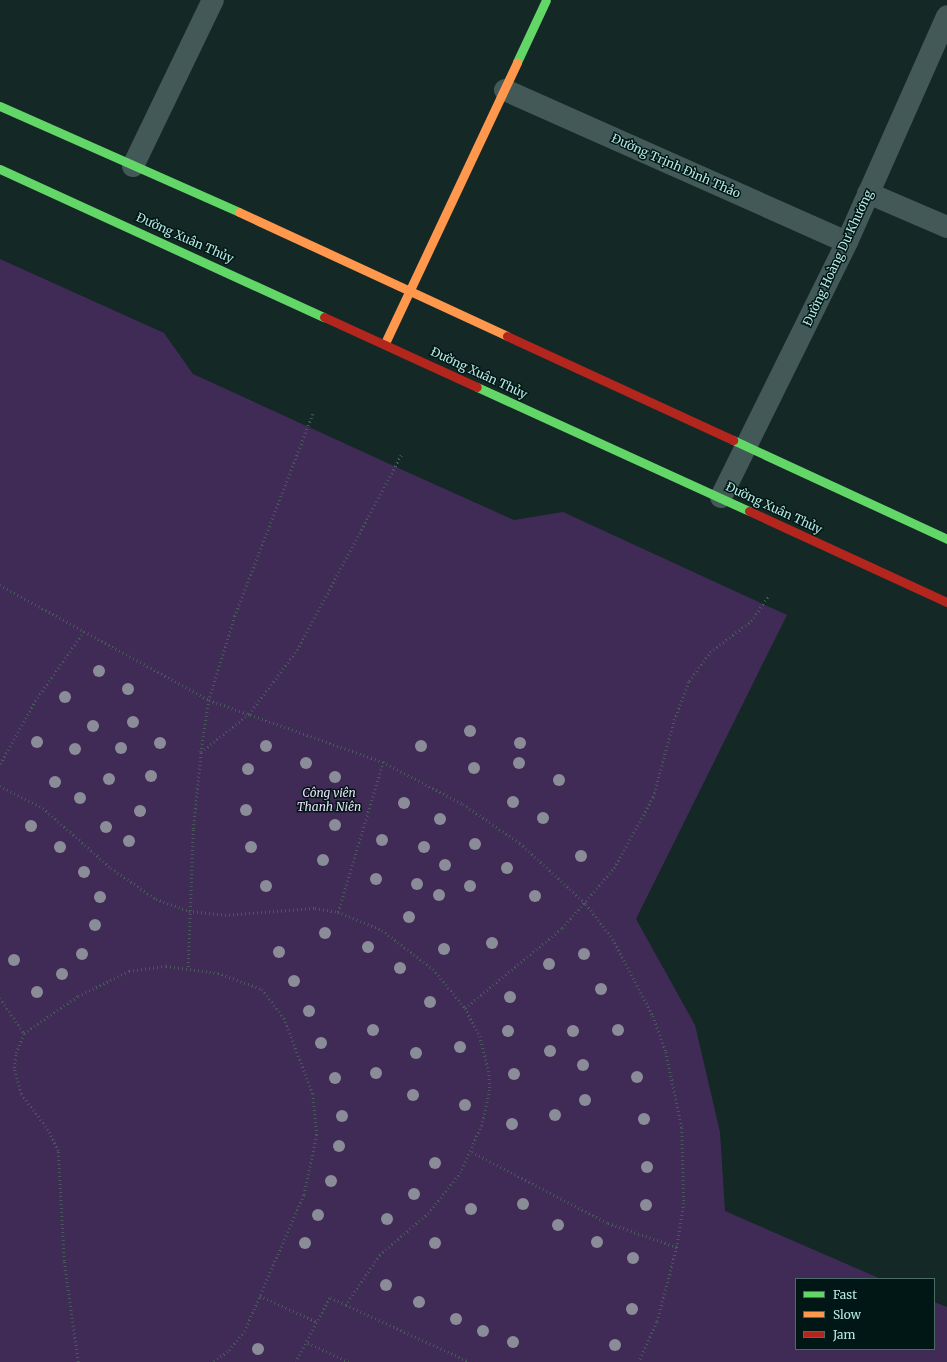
<!DOCTYPE html>
<html>
<head>
<meta charset="utf-8">
<style>
  body { margin:0 }
  #map { position:relative; width:947px; height:1362px; overflow:hidden; background:#142826; font-family:Merriweather,serif }
  div>[style] { position:absolute }
  [style*='--x'] { left:calc(var(--x)*1px); top:calc(var(--y)*1px); width:calc(var(--w)*1px); rotate:calc(var(--a)*1deg) }
  .green>* { inset:0; background:#402b56 }
  .path>* { height:2.5px; margin-top:-1.25px; transform-origin:0; background:repeating-linear-gradient(90deg,#475a59 0 1px,transparent 0 4px) }
  .street>* { height:22px; margin:-11px; padding:0 11px; transform-origin:11px; border-radius:11px; background:#425957 }
  .fast>* { height:9px; margin:-4.5px; padding:0 4.5px; transform-origin:4.5px; border-radius:4.5px; background:#63d668 }
  .slow>* { height:9px; margin:-4.5px; padding:0 4.5px; transform-origin:4.5px; border-radius:4.5px; background:#ff974d }
  .jam>* { height:9px; margin:-4.5px; padding:0 4.5px; transform-origin:4.5px; border-radius:4.5px; background:#b3261e }
  .trees>* { width:12px; height:12px; margin:-6px; border-radius:50%; background:#8a8c98 }
  span { translate:-50% -50%; white-space:nowrap; text-align:center; line-height:1.15; -webkit-text-stroke:3px #011715; paint-order:stroke }
  .street-label { font-size:12px; color:#b7e8e2 }
  .park-label { font-size:12px; color:#eadef6; font-style:italic }
  .legend { position:absolute; left:795px; top:1278px; width:140px; height:72px; box-sizing:border-box; background:#011715; border:1px solid #4a6b67; margin:0; padding:5px 7px; list-style:none; font-size:12px; color:#b7e8e2 }
  .legend li { display:flex; align-items:center; gap:8px; height:20px }
  .legend b { width:20px; border:1px solid #4a6b67 }
</style>
</head>
<body>
<div id="map">
  <div class="green">
    <div style="clip-path:polygon(0 259px,164px 333px,193px 374px,407px 472px,514px 520px,563px 512px,787px 615px,636px 919px,695px 1025px,720px 1132px,725px 1211px,881px 1279px,796px 1279px,796px 1349px,934px 1349px,934px 1302px,947px 1307px,947px 1362px,0 1362px)"></div>
  </div>
  <div class="path">
    <div style="--x:313;--y:414;--w:217;--a:111.1"></div>
    <div style="--x:235;--y:616;--w:88;--a:107.2"></div>
    <div style="--x:209;--y:700;--w:53;--a:98.7"></div>
    <div style="--x:201;--y:752;--w:61;--a:-38.4"></div>
    <div style="--x:249;--y:714;--w:80;--a:-53.1"></div>
    <div style="--x:297;--y:650;--w:221;--a:-61.9"></div>
    <div style="--x:0;--y:585;--w:239;--a:28.8"></div>
    <div style="--x:209;--y:700;--w:185;--a:19.6"></div>
    <div style="--x:383;--y:762;--w:90;--a:27.7"></div>
    <div style="--x:463;--y:804;--w:69;--a:34.4"></div>
    <div style="--x:520;--y:843;--w:90;--a:42.7"></div>
    <div style="--x:586;--y:904;--w:44;--a:52.4"></div>
    <div style="--x:613;--y:939;--w:87;--a:62.5"></div>
    <div style="--x:653;--y:1016;--w:38;--a:70"></div>
    <div style="--x:666;--y:1052;--w:78;--a:78.1"></div>
    <div style="--x:682;--y:1128;--w:75;--a:88.5"></div>
    <div style="--x:684;--y:1203;--w:45;--a:99"></div>
    <div style="--x:677;--y:1247;--w:78;--a:104.9"></div>
    <div style="--x:657;--y:1322;--w:44;--a:114.2"></div>
    <div style="--x:0;--y:764;--w:72;--a:-60.9"></div>
    <div style="--x:35;--y:701;--w:85;--a:-55"></div>
    <div style="--x:0;--y:786;--w:48;--a:27.1"></div>
    <div style="--x:43;--y:808;--w:91;--a:41.4"></div>
    <div style="--x:111;--y:868;--w:55;--a:34.6"></div>
    <div style="--x:156;--y:899;--w:35;--a:20"></div>
    <div style="--x:189;--y:911;--w:36;--a:6"></div>
    <div style="--x:225;--y:915;--w:90;--a:-4.4"></div>
    <div style="--x:315;--y:908;--w:23;--a:10"></div>
    <div style="--x:338;--y:912;--w:48;--a:22.2"></div>
    <div style="--x:382;--y:930;--w:64;--a:37.4"></div>
    <div style="--x:433;--y:969;--w:50;--a:50.6"></div>
    <div style="--x:465;--y:1008;--w:32;--a:62"></div>
    <div style="--x:480;--y:1036;--w:36;--a:76"></div>
    <div style="--x:489;--y:1071;--w:19;--a:87"></div>
    <div style="--x:490;--y:1090;--w:36;--a:103"></div>
    <div style="--x:482;--y:1125;--w:51;--a:114.1"></div>
    <div style="--x:461;--y:1172;--w:52;--a:128"></div>
    <div style="--x:429;--y:1213;--w:65;--a:139.4"></div>
    <div style="--x:380;--y:1255;--w:60;--a:124.2"></div>
    <div style="--x:346;--y:1305;--w:17;--a:-156"></div>
    <div style="--x:330;--y:1298;--w:72;--a:118"></div>
    <div style="--x:338;--y:912;--w:157;--a:-73.3"></div>
    <div style="--x:188;--y:967;--w:138;--a:-87.9"></div>
    <div style="--x:193;--y:829;--w:77;--a:-84.1"></div>
    <div style="--x:0;--y:998;--w:42;--a:55.6"></div>
    <div style="--x:465;--y:1008;--w:126;--a:-39.5"></div>
    <div style="--x:562;--y:928;--w:79;--a:-49.1"></div>
    <div style="--x:614;--y:868;--w:81;--a:-61.2"></div>
    <div style="--x:653;--y:797;--w:80;--a:-74.7"></div>
    <div style="--x:674;--y:720;--w:42;--a:-69"></div>
    <div style="--x:689;--y:681;--w:36;--a:-54"></div>
    <div style="--x:710;--y:652;--w:51;--a:-37.1"></div>
    <div style="--x:751;--y:621;--w:32;--a:-55"></div>
    <div style="--x:472;--y:1152;--w:153;--a:27.6"></div>
    <div style="--x:608;--y:1223;--w:73;--a:19.2"></div>
    <div style="--x:260;--y:1296;--w:63;--a:24.5"></div>
    <div style="--x:346;--y:1305;--w:136;--a:24.7"></div>
    <div style="--x:308;--y:1343;--w:45;--a:24.9"></div>
    <div style="--x:78;--y:1362;--w:102;--a:-97.9"></div>
    <div style="--x:64;--y:1261;--w:110;--a:-93.1"></div>
    <div style="--x:58;--y:1151;--w:23;--a:-115"></div>
    <div style="--x:48;--y:1130;--w:45;--a:-126.9"></div>
    <div style="--x:21;--y:1094;--w:27;--a:-105"></div>
    <div style="--x:14;--y:1068;--w:15;--a:-82"></div>
    <div style="--x:16;--y:1053;--w:22;--a:-68"></div>
    <div style="--x:24;--y:1033;--w:65;--a:-34.4"></div>
    <div style="--x:78;--y:996;--w:57;--a:-26.1"></div>
    <div style="--x:129;--y:971;--w:37;--a:-8"></div>
    <div style="--x:166;--y:966;--w:52;--a:7.7"></div>
    <div style="--x:218;--y:973;--w:47;--a:20"></div>
    <div style="--x:262;--y:989;--w:36;--a:53"></div>
    <div style="--x:284;--y:1018;--w:81;--a:69.1"></div>
    <div style="--x:313;--y:1094;--w:41;--a:84.4"></div>
    <div style="--x:317;--y:1135;--w:61;--a:102.2"></div>
    <div style="--x:304;--y:1195;--w:148;--a:113.5"></div>
    <div style="--x:245;--y:1331;--w:27;--a:129"></div>
    <div style="--x:228;--y:1352;--w:18;--a:146"></div>
  </div>
  <div class="street">
    <div style="--x:505;--y:90;--w:374;--a:24"></div>
    <div style="--x:133;--y:166;--w:184;--a:-64.3"></div>
    <div style="--x:868;--y:193;--w:86;--a:23.3"></div>
    <div style="--x:721;--y:497;--w:284;--a:-63.7"></div>
    <div style="--x:847;--y:242;--w:247;--a:-66.1"></div>
  </div>
  <div class="fast">
    <div style="--x:517;--y:62;--w:68;--a:-64.9"></div>
    <div style="--x:0;--y:106;--w:261;--a:23.9"></div>
    <div style="--x:0;--y:169;--w:356;--a:24.6"></div>
    <div style="--x:477;--y:387;--w:299;--a:24.5"></div>
    <div style="--x:733;--y:440;--w:236;--a:24.8"></div>
  </div>
  <div class="slow">
    <div style="--x:239;--y:212;--w:295;--a:24.8"></div>
    <div style="--x:385;--y:343;--w:310;--a:-64.8"></div>
  </div>
  <div class="jam">
    <div style="--x:324;--y:317;--w:168;--a:24.6"></div>
    <div style="--x:507;--y:336;--w:249;--a:24.7"></div>
    <div style="--x:749;--y:511;--w:218;--a:24.7"></div>
  </div>
  <div class="trees">
    <div style="left:99px;top:671px"></div>
    <div style="left:128px;top:689px"></div>
    <div style="left:65px;top:697px"></div>
    <div style="left:133px;top:722px"></div>
    <div style="left:93px;top:726px"></div>
    <div style="left:470px;top:731px"></div>
    <div style="left:37px;top:742px"></div>
    <div style="left:160px;top:743px"></div>
    <div style="left:520px;top:743px"></div>
    <div style="left:266px;top:746px"></div>
    <div style="left:421px;top:746px"></div>
    <div style="left:121px;top:748px"></div>
    <div style="left:75px;top:749px"></div>
    <div style="left:306px;top:763px"></div>
    <div style="left:519px;top:763px"></div>
    <div style="left:474px;top:768px"></div>
    <div style="left:248px;top:769px"></div>
    <div style="left:151px;top:776px"></div>
    <div style="left:335px;top:777px"></div>
    <div style="left:109px;top:779px"></div>
    <div style="left:559px;top:780px"></div>
    <div style="left:55px;top:782px"></div>
    <div style="left:80px;top:798px"></div>
    <div style="left:513px;top:802px"></div>
    <div style="left:404px;top:803px"></div>
    <div style="left:246px;top:810px"></div>
    <div style="left:140px;top:811px"></div>
    <div style="left:543px;top:818px"></div>
    <div style="left:440px;top:819px"></div>
    <div style="left:335px;top:825px"></div>
    <div style="left:31px;top:826px"></div>
    <div style="left:106px;top:827px"></div>
    <div style="left:382px;top:840px"></div>
    <div style="left:129px;top:841px"></div>
    <div style="left:475px;top:844px"></div>
    <div style="left:60px;top:847px"></div>
    <div style="left:251px;top:847px"></div>
    <div style="left:424px;top:847px"></div>
    <div style="left:581px;top:856px"></div>
    <div style="left:323px;top:860px"></div>
    <div style="left:445px;top:865px"></div>
    <div style="left:507px;top:868px"></div>
    <div style="left:84px;top:872px"></div>
    <div style="left:376px;top:879px"></div>
    <div style="left:417px;top:884px"></div>
    <div style="left:266px;top:886px"></div>
    <div style="left:470px;top:886px"></div>
    <div style="left:439px;top:895px"></div>
    <div style="left:535px;top:896px"></div>
    <div style="left:100px;top:897px"></div>
    <div style="left:409px;top:917px"></div>
    <div style="left:95px;top:925px"></div>
    <div style="left:325px;top:933px"></div>
    <div style="left:492px;top:943px"></div>
    <div style="left:368px;top:947px"></div>
    <div style="left:444px;top:949px"></div>
    <div style="left:279px;top:952px"></div>
    <div style="left:82px;top:954px"></div>
    <div style="left:584px;top:954px"></div>
    <div style="left:14px;top:960px"></div>
    <div style="left:549px;top:964px"></div>
    <div style="left:400px;top:968px"></div>
    <div style="left:62px;top:974px"></div>
    <div style="left:294px;top:981px"></div>
    <div style="left:601px;top:989px"></div>
    <div style="left:37px;top:992px"></div>
    <div style="left:510px;top:997px"></div>
    <div style="left:430px;top:1002px"></div>
    <div style="left:309px;top:1011px"></div>
    <div style="left:373px;top:1030px"></div>
    <div style="left:618px;top:1030px"></div>
    <div style="left:508px;top:1031px"></div>
    <div style="left:573px;top:1031px"></div>
    <div style="left:321px;top:1043px"></div>
    <div style="left:460px;top:1047px"></div>
    <div style="left:550px;top:1051px"></div>
    <div style="left:416px;top:1053px"></div>
    <div style="left:583px;top:1065px"></div>
    <div style="left:376px;top:1073px"></div>
    <div style="left:514px;top:1074px"></div>
    <div style="left:637px;top:1077px"></div>
    <div style="left:335px;top:1078px"></div>
    <div style="left:413px;top:1095px"></div>
    <div style="left:585px;top:1100px"></div>
    <div style="left:465px;top:1105px"></div>
    <div style="left:555px;top:1115px"></div>
    <div style="left:342px;top:1116px"></div>
    <div style="left:644px;top:1119px"></div>
    <div style="left:512px;top:1124px"></div>
    <div style="left:339px;top:1146px"></div>
    <div style="left:435px;top:1163px"></div>
    <div style="left:647px;top:1167px"></div>
    <div style="left:331px;top:1181px"></div>
    <div style="left:414px;top:1194px"></div>
    <div style="left:523px;top:1204px"></div>
    <div style="left:646px;top:1205px"></div>
    <div style="left:471px;top:1209px"></div>
    <div style="left:318px;top:1215px"></div>
    <div style="left:387px;top:1219px"></div>
    <div style="left:558px;top:1225px"></div>
    <div style="left:597px;top:1242px"></div>
    <div style="left:305px;top:1243px"></div>
    <div style="left:435px;top:1243px"></div>
    <div style="left:633px;top:1258px"></div>
    <div style="left:386px;top:1285px"></div>
    <div style="left:419px;top:1302px"></div>
    <div style="left:632px;top:1309px"></div>
    <div style="left:456px;top:1319px"></div>
    <div style="left:483px;top:1331px"></div>
    <div style="left:513px;top:1342px"></div>
    <div style="left:615px;top:1345px"></div>
    <div style="left:258px;top:1349px"></div>
  </div>
  <div class="street-label">
    <span style="left:676px;top:166px;rotate:24deg">Đường Trịnh Đình Thảo</span>
    <span style="left:185px;top:238px;rotate:24deg">Đường Xuân Thủy</span>
    <span style="left:838px;top:258px;rotate:-65deg">Đường Hoàng Dư Khương</span>
    <span style="left:479px;top:373px;rotate:25deg">Đường Xuân Thủy</span>
    <span style="left:774px;top:508px;rotate:25deg">Đường Xuân Thủy</span>
  </div>
  <div class="park-label">
    <span style="left:329px;top:800px">Công viên<br>Thanh Niên</span>
  </div>
  <ul class="legend">
  <li><b style="height:5px;background:#63d668"></b>Fast</li>
  <li><b style="height:5px;background:#ff974d"></b>Slow</li>
  <li><b style="height:5px;background:#b3261e"></b>Jam</li>
  </ul>
</div>
</body>
</html>
